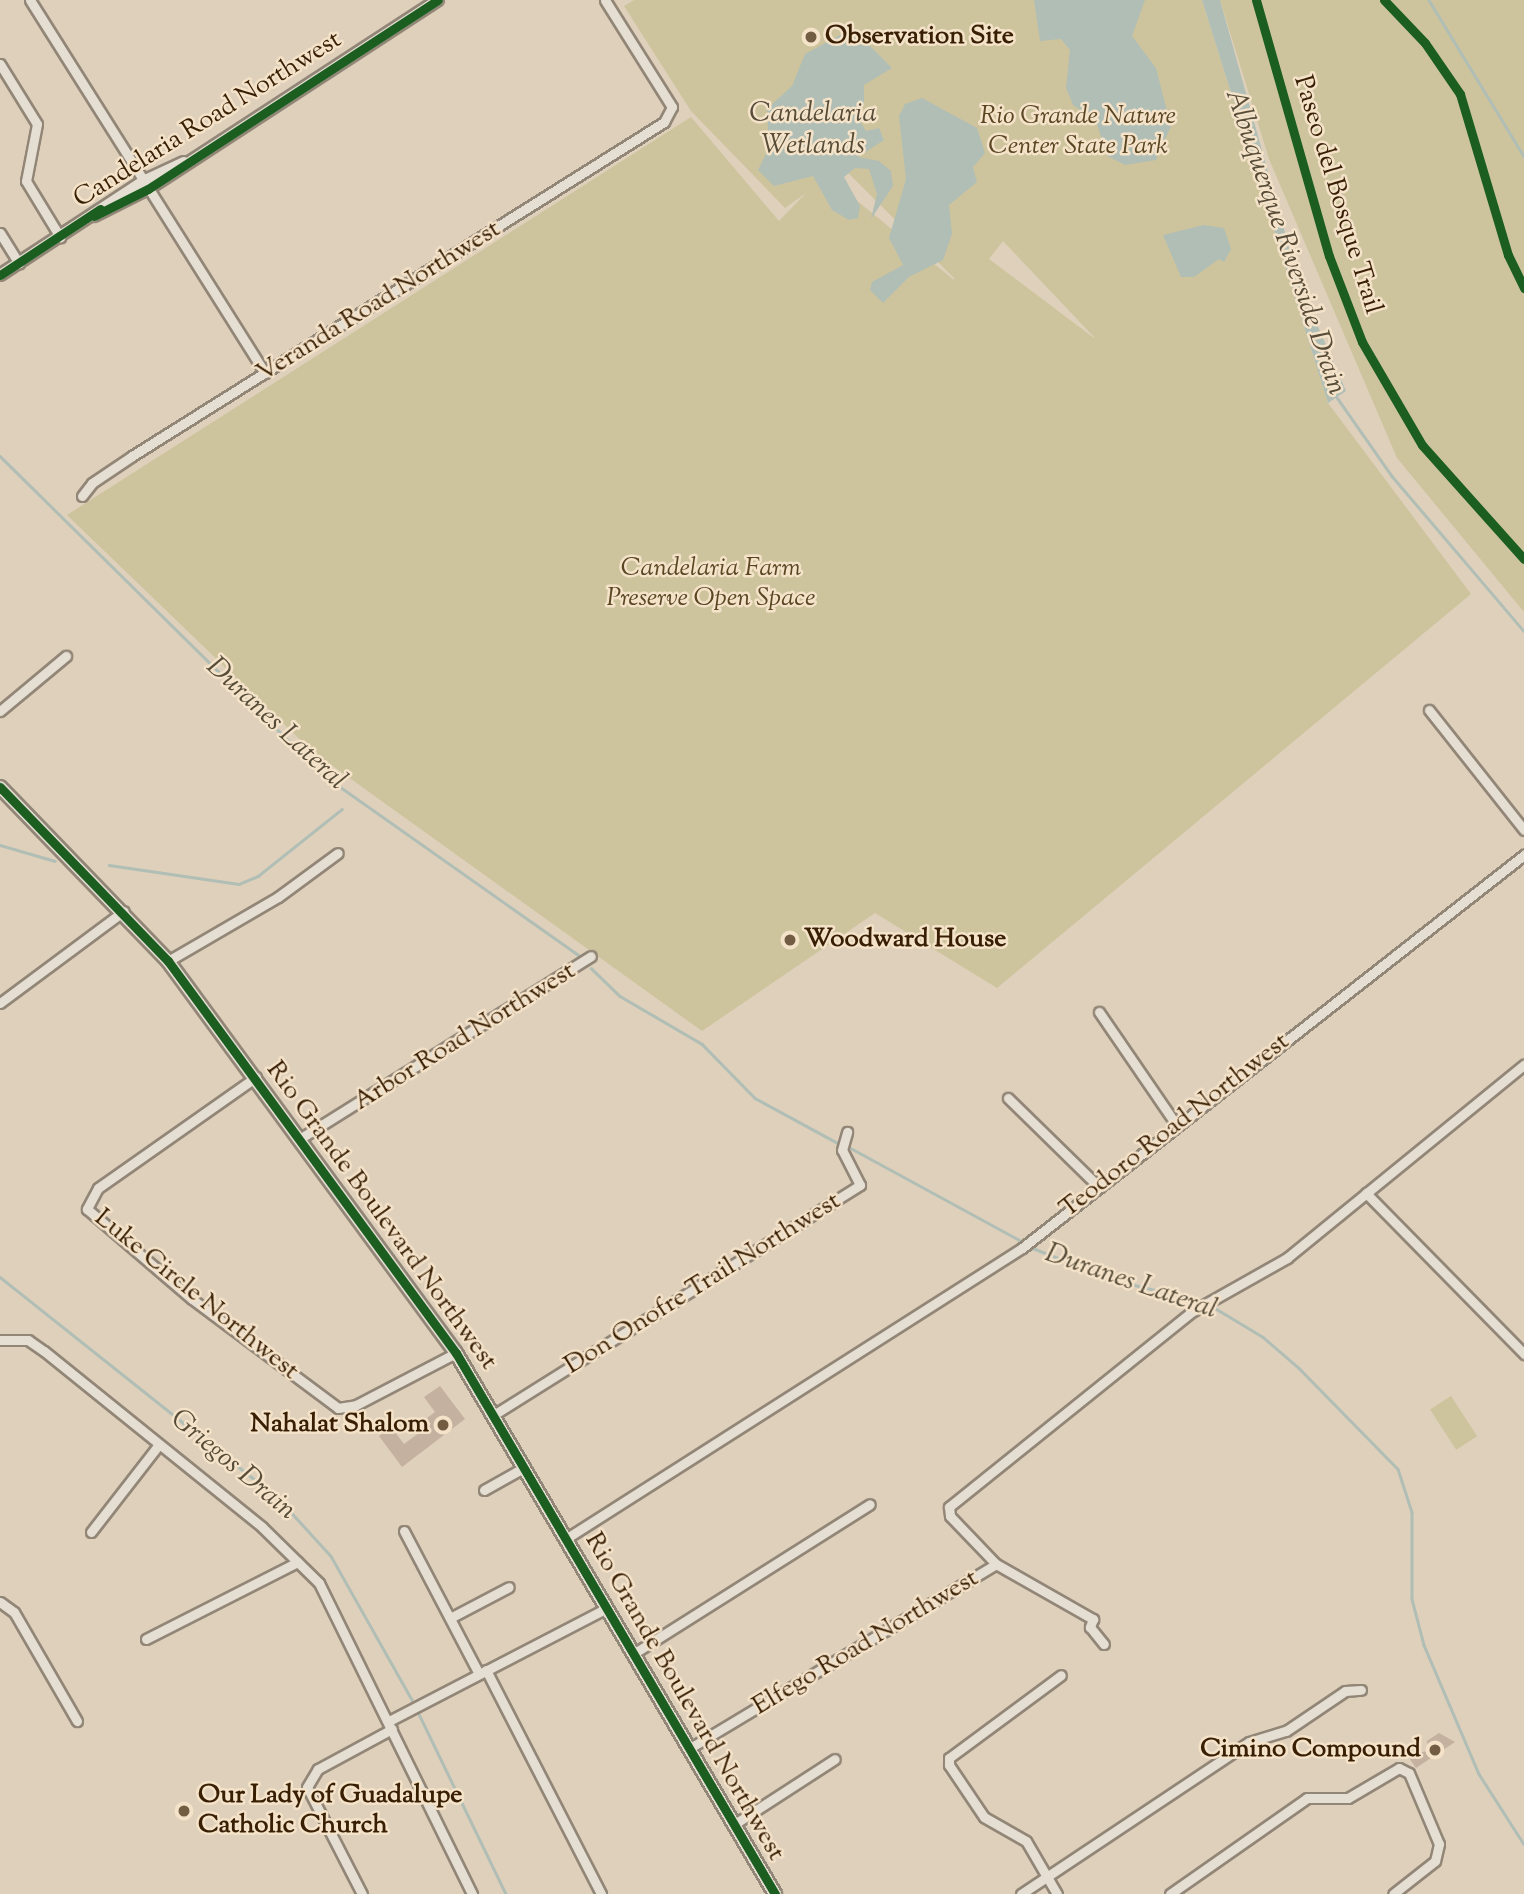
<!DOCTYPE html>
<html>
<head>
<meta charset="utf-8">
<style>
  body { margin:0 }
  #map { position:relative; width:1524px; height:1894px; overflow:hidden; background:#dfd0bb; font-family:"Sorts Mill Goudy",serif }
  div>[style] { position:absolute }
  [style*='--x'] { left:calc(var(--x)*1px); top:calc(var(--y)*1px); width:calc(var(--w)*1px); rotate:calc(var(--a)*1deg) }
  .green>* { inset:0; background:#cdc49d; transform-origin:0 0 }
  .water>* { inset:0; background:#b0beb5 }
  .stream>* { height:2.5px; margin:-1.25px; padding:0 1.25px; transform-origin:1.25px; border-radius:1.25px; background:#b0beb5 }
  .building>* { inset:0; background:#c4b1a0 }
  .roads { filter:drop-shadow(2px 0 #928677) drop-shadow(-2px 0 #928677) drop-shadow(0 2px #928677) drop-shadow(0 -2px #928677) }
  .minor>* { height:9px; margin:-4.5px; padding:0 4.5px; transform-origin:4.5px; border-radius:4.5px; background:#e5ded3 }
  .tertiary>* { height:10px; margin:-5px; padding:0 5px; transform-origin:5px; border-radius:5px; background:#e5ded3 }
  .secondary>* { height:12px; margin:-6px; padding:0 6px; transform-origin:6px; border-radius:6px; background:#e5ded3 }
  .cycleway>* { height:9px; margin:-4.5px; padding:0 4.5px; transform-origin:4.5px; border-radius:4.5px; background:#1b5e20 }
  .dots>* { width:19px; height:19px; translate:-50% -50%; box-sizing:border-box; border:4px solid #f4e2c9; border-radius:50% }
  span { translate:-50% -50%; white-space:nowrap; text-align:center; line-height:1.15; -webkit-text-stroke:5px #f4e2c9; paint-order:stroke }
  .poi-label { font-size:26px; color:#381f03; font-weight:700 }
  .left { translate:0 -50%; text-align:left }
  .right { translate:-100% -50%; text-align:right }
  .park-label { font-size:26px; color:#5a4623; font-style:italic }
  .street-label { font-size:26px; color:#381f03 }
  .water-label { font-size:28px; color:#564c38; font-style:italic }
</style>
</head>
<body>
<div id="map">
  <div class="green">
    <div style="clip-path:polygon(evenodd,634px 0,1202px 0,1328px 403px,1471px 594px,997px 988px,875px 913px,702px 1031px,312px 751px,67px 515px,691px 117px,779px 221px,806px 193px,785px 208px,691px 111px,624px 6px,634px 0,842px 167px,954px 278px,954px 280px,828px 177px,842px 167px,634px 0,1003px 241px,1094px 337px,1094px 338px,989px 259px,1003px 241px)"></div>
    <div style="clip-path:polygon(1220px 0,1524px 0,1524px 612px,1397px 458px,1269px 159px)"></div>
    <div style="left:1451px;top:1396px;width:48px;height:25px;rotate:57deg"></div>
  </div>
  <div class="water">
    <div style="clip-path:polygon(1034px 0,1145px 0,1132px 36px,1156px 68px,1171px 126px,1156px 160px,1125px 165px,1107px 156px,1096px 121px,1073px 105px,1066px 88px,1070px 50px,1061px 39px,1040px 41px)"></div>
    <div style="clip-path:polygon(1202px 0,1220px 0,1299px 283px,1346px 391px,1328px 403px)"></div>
    <div style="clip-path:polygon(844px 33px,857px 33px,892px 68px,864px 85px,864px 104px,855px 113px,866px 131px,879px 128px,884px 140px,858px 157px,879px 161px,891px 171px,893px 186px,871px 219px,877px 194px,869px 169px,855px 168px,844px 177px,860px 206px,858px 218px,849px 220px,832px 210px,813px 176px,774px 186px,758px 170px,769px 148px,767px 109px,792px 86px,805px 54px)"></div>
    <div style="clip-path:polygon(922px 98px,977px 128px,985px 153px,973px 167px,977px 182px,949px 205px,952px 234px,943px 260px,909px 277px,883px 303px,870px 290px,872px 282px,903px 265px,889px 238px,906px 179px,899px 116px,905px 104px)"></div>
    <div style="clip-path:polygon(1204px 225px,1224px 228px,1231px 249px,1224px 262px,1219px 259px,1194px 277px,1181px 277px,1163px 235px)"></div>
  </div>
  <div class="stream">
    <div style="--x:1429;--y:0;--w:183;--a:58.7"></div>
    <div style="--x:1336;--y:396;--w:98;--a:55"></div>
    <div style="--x:1392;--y:476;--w:204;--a:49.6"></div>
    <div style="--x:0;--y:456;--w:453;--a:44.6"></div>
    <div style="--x:322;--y:774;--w:317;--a:35.2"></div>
    <div style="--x:0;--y:845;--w:57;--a:16.2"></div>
    <div style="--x:109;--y:865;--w:131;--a:8.3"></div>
    <div style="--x:239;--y:884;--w:21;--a:-23"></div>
    <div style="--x:258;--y:876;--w:107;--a:-38.6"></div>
    <div style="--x:591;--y:968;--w:40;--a:44"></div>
    <div style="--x:620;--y:996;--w:95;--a:30.3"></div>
    <div style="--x:702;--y:1044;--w:76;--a:45.5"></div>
    <div style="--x:755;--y:1098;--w:94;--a:28.5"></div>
    <div style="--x:847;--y:1146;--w:198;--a:28.6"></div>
    <div style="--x:1030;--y:1247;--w:90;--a:21.4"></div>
    <div style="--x:1114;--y:1280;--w:93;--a:13.7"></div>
    <div style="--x:0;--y:1277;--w:357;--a:38.5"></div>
    <div style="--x:279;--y:1499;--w:77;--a:47.6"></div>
    <div style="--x:331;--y:1556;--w:165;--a:60.6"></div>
    <div style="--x:1210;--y:1305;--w:62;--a:31.1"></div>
    <div style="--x:1263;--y:1337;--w:48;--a:40.7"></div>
    <div style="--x:1299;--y:1368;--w:141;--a:45.6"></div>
    <div style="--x:1398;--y:1469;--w:45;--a:72"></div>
    <div style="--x:1412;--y:1512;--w:87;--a:90"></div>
    <div style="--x:1412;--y:1599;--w:48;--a:75.4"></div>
    <div style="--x:1424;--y:1645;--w:140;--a:66.9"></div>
    <div style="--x:1479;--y:1774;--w:83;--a:57.3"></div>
    <div style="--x:419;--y:1714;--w:200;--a:64.2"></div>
  </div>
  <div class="building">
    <div style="clip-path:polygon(440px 1386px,465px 1419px,402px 1467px,379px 1436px,391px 1427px,404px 1444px,431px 1424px,427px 1418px,435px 1412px,424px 1397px)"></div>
    <div style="clip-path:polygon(1439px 1733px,1455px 1742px,1416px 1768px,1407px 1755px,1428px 1751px,1427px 1741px)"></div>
  </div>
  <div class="roads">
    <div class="minor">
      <div style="--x:30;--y:0;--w:441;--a:57.8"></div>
      <div style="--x:0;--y:64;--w:70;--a:58.3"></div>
      <div style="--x:37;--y:124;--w:58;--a:100.9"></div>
      <div style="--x:26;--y:181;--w:66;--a:58.7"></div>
      <div style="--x:0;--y:233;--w:36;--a:58"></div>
      <div style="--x:82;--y:496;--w:16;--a:-52"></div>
      <div style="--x:92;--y:483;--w:48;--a:-34"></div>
      <div style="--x:132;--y:456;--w:628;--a:-32.12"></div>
      <div style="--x:664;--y:122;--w:17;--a:-62"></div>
      <div style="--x:672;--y:107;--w:126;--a:-122.1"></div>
      <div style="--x:1429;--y:710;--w:153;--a:51.6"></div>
      <div style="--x:0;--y:711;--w:86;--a:-39.8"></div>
      <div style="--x:168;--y:961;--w:127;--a:-30.2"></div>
      <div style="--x:278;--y:897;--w:74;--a:-36.3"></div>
      <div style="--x:0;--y:1003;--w:154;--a:-36.6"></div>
      <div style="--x:1099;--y:1012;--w:138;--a:55.6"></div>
      <div style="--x:256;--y:1077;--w:193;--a:144.9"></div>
      <div style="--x:98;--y:1188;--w:24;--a:118"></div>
      <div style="--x:87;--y:1209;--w:138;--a:40.6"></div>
      <div style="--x:192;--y:1299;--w:182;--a:36.7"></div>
      <div style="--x:338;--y:1408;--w:18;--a:-9"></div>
      <div style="--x:356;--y:1405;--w:113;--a:-27.5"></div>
      <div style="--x:1008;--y:1098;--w:126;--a:44.4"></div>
      <div style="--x:301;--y:1138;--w:342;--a:-32.1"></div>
      <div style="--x:1366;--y:1193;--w:226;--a:45.5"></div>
      <div style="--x:0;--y:1340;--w:28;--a:0"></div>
      <div style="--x:28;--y:1340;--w:19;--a:35"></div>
      <div style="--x:44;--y:1351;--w:280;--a:38.9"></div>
      <div style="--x:262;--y:1527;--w:80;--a:44.5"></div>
      <div style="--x:319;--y:1583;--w:347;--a:63.8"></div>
      <div style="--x:495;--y:1414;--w:431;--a:-32.1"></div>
      <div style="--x:860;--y:1185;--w:39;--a:-117"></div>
      <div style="--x:842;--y:1150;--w:19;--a:-74"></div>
      <div style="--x:484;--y:1490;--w:47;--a:-29.3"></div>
      <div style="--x:404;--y:1531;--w:161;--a:62.3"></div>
      <div style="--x:91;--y:1532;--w:108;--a:-52.2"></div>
      <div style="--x:567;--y:1538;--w:540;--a:-32.51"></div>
      <div style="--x:1022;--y:1248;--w:638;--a:-38.06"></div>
      <div style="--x:996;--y:1564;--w:112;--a:29.6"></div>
      <div style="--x:1093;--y:1619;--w:9;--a:111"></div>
      <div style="--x:1090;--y:1627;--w:22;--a:51"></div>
      <div style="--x:0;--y:1602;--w:17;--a:36"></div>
      <div style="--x:14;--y:1612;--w:126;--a:60"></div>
      <div style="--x:452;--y:1617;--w:64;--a:-27.8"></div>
      <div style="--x:146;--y:1639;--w:170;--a:-26.9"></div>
      <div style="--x:633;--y:1654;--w:280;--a:-32.3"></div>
      <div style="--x:486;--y:1670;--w:252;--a:62.8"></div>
      <div style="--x:389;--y:1721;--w:246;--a:-27.4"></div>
      <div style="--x:690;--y:1748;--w:357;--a:-31"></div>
      <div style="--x:996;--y:1564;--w:66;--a:-133.8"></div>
      <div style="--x:950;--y:1516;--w:9;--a:-96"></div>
      <div style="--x:949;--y:1507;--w:313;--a:-38.8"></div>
      <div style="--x:1193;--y:1311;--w:108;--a:-29.4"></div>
      <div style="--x:1287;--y:1258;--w:306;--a:-39.2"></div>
      <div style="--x:733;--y:1825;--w:121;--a:-32.9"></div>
      <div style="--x:362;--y:1894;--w:120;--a:-117.2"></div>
      <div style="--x:307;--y:1787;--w:21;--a:-59"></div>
      <div style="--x:318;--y:1769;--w:84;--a:-28.4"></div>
      <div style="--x:1021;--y:1894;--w:274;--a:-33.7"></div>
      <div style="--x:1249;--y:1742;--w:39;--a:-17"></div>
      <div style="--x:1286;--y:1731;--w:71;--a:-34.1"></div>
      <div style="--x:1345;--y:1691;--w:16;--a:-4"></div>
      <div style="--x:1057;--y:1894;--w:61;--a:-120.3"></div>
      <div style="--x:1026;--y:1841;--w:48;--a:-150.3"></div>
      <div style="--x:984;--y:1817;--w:63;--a:-123.9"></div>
      <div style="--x:949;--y:1765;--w:7;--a:-90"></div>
      <div style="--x:949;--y:1758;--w:139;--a:-36.5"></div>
      <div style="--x:1170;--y:1894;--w:167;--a:-35"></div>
      <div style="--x:1307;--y:1798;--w:41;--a:0"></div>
      <div style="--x:1348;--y:1798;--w:59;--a:-30.5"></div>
      <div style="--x:1399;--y:1768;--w:11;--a:27"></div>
      <div style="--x:1409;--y:1773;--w:77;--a:67.1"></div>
      <div style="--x:1439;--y:1844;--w:17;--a:103"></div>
      <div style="--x:1435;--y:1861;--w:53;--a:141.8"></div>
    </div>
    <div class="tertiary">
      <div style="--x:94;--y:216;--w:60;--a:-26.6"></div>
      <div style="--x:148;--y:189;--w:346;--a:-33.1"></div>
      <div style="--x:0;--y:275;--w:171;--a:-33.3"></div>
      <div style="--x:143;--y:181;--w:45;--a:-24.9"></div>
    </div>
    <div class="secondary">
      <div style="--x:0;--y:787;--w:242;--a:46"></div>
      <div style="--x:168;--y:961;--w:486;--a:53.7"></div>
      <div style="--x:456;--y:1353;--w:628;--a:59.47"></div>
    </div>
  </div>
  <div class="cycleway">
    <div style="--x:1256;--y:0;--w:266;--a:74.1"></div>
    <div style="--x:1329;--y:256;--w:92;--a:69"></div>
    <div style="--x:1362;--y:342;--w:119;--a:59.8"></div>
    <div style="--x:1422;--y:445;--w:153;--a:48.2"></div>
    <div style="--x:1384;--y:0;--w:59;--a:46.4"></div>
    <div style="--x:1425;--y:43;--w:62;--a:55.5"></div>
    <div style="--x:1460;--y:94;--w:168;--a:73.4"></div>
    <div style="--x:1508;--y:255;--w:37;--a:64"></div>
    <div style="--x:94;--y:216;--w:60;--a:-26.6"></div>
    <div style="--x:148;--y:189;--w:346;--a:-33.1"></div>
    <div style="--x:0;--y:275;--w:120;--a:-33.4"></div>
    <div style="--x:0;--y:787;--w:242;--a:46"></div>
    <div style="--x:168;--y:961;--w:486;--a:53.7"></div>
    <div style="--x:456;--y:1353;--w:628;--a:59.47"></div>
  </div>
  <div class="dots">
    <div style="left:811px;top:37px;background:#725d43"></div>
    <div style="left:790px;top:940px;background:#725d43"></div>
    <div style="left:443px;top:1425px;background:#725d43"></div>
    <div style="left:1435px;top:1750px;background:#725d43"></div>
    <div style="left:184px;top:1811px;background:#725d43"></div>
  </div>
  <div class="poi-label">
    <span class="left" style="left:825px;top:37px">Observation Site</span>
    <span class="left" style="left:804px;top:940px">Woodward House</span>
    <span class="right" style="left:429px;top:1425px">Nahalat Shalom</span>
    <span class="right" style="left:1421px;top:1750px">Cimino Compound</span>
    <span class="left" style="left:198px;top:1811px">Our Lady of Guadalupe<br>Catholic Church</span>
  </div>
  <div class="park-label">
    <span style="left:1078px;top:132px">Rio Grande Nature<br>Center State Park</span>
    <span style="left:711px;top:584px">Candelaria Farm<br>Preserve Open Space</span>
  </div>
  <div class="street-label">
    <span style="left:208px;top:120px;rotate:-32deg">Candelaria Road Northwest</span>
    <span style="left:1337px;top:195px;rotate:73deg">Paseo del Bosque Trail</span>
    <span style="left:379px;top:302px;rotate:-32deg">Veranda Road Northwest</span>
    <span style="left:465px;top:1037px;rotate:-32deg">Arbor Road Northwest</span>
    <span style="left:1175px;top:1126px;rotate:-38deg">Teodoro Road Northwest</span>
    <span style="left:381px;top:1216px;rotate:54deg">Rio Grande Boulevard Northwest</span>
    <span style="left:703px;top:1284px;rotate:-32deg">Don Onofre Trail Northwest</span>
    <span style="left:196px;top:1295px;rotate:39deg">Luke Circle Northwest</span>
    <span style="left:866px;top:1643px;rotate:-31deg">Elfego Road Northwest</span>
    <span style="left:684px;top:1697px;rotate:60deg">Rio Grande Boulevard Northwest</span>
  </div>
  <div class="water-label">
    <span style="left:813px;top:130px">Candelaria<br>Wetlands</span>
    <span style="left:1285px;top:242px;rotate:71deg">Albuquerque Riverside Drain</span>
    <span style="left:276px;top:724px;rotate:43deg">Duranes Lateral</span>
    <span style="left:1131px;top:1282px;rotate:19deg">Duranes Lateral</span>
    <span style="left:233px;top:1465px;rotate:40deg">Griegos Drain</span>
  </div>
</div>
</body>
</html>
